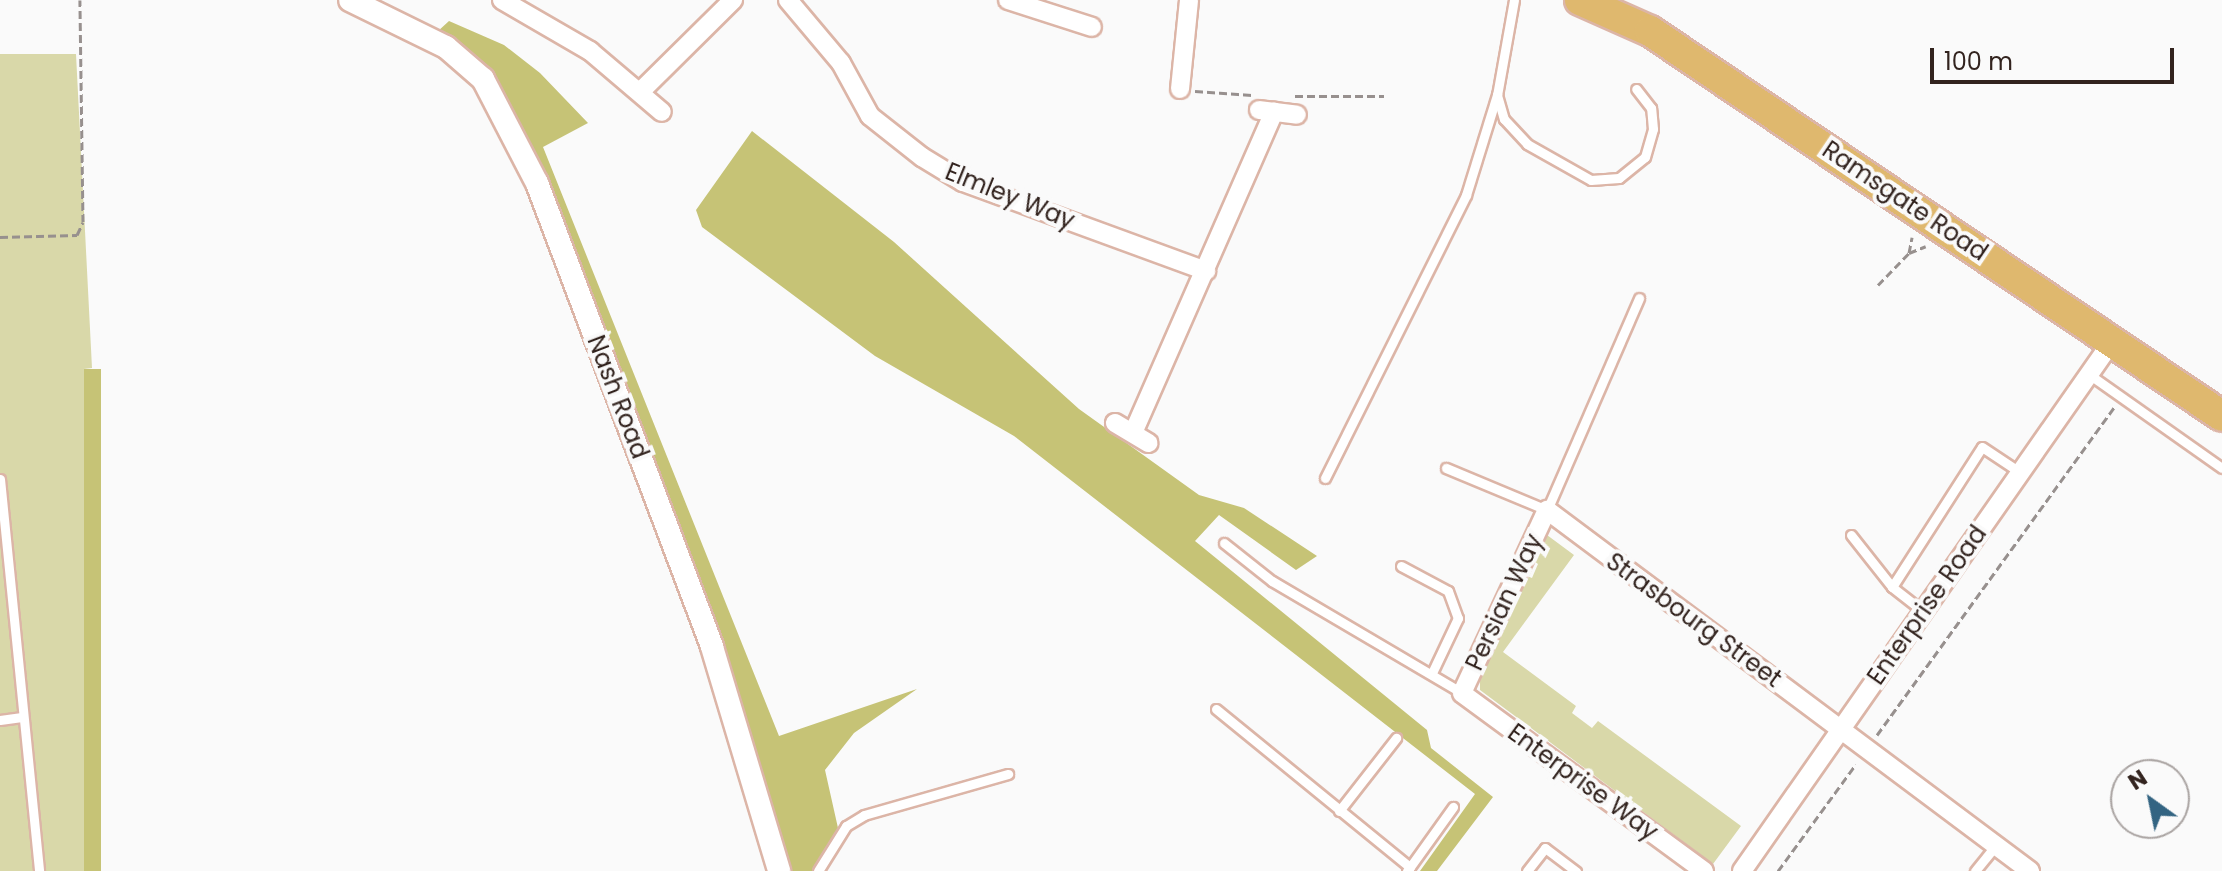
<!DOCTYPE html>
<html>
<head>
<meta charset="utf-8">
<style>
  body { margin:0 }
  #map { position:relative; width:2222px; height:871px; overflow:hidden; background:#fafafa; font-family:Poppins,sans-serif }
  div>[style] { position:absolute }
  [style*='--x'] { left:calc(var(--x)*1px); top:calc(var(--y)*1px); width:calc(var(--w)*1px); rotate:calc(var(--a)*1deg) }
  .green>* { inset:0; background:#d9d8a9 }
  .forest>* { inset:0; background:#c6c376; transform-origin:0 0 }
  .path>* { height:3px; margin-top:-1.5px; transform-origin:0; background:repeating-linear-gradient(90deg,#97908e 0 8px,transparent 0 12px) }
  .roads { filter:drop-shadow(2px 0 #dcb5a7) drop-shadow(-2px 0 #dcb5a7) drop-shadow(0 2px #dcb5a7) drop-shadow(0 -2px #dcb5a7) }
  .service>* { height:9px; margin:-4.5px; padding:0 4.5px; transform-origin:4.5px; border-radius:4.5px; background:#fff }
  .minor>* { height:18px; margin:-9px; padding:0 9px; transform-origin:9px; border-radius:9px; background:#fff }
  .tertiary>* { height:22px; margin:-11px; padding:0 11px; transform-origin:11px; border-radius:11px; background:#fff }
  .primary>* { height:30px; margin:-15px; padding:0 15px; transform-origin:15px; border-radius:15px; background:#dfb86e }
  span { translate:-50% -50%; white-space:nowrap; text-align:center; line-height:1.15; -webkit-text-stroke:8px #fafafa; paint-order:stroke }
  .street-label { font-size:24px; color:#32231e }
  .north { position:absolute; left:2110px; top:759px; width:80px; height:80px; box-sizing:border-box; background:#fafafa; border:2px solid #aaa4a2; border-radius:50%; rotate:327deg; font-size:22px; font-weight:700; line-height:32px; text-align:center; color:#32231e }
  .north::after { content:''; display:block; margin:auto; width:28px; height:36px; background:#336482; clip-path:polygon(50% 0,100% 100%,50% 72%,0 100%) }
  .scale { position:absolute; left:1930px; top:48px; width:244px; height:36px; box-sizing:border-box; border:4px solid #32231e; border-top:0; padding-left:10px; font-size:24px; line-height:28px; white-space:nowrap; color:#32231e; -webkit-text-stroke:6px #fafafa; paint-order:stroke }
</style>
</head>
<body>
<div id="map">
  <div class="green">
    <div style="clip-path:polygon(0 54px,76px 54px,92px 368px,84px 369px,91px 871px,0 871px)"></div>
    <div style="clip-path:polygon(1547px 535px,1574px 555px,1503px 652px,1576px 706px,1572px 713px,1592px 728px,1598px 721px,1741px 826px,1713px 864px,1480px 690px,1480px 678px,1527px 576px,1532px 578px,1538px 564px,1534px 561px)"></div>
  </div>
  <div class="forest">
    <div style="clip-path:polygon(449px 21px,504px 45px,540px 73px,588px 123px,543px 147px,779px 736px,917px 689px,854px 733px,825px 770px,838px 828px,818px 871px,790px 871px,717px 633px,530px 148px,437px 32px)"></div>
    <div style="clip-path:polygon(752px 131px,894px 242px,1079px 409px,1199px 495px,1244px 508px,1317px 556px,1296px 570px,1219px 515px,1195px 541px,1427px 730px,1431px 748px,1493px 797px,1437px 871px,1420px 871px,1475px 794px,1014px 436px,875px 356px,702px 227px,696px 210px)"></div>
    <div style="left:84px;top:369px;width:17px;height:502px"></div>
  </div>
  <div class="path">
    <div style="--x:1195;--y:91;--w:57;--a:4"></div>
    <div style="--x:1295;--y:96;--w:89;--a:0"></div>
    <div style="--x:0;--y:237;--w:77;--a:-1.5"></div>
    <div style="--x:77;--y:235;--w:14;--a:-65"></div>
    <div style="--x:83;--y:222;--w:222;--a:-90.8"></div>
    <div style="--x:1909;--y:253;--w:18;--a:-22"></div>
    <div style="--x:1878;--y:285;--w:45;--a:-45.9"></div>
    <div style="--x:1909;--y:253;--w:16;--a:-79"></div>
    <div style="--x:1877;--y:735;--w:405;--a:-54.1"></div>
    <div style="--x:1778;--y:871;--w:132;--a:-53.9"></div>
  </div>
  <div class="roads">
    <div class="service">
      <div style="--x:1514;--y:0;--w:97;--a:100.1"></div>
      <div style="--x:1497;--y:95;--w:25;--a:74"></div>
      <div style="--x:1504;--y:119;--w:34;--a:47"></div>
      <div style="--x:1527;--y:144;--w:73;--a:29.4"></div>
      <div style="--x:1591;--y:180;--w:28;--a:-4"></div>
      <div style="--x:1619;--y:178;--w:33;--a:-39"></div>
      <div style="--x:1645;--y:157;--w:29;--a:-74"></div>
      <div style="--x:1653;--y:129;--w:21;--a:-95"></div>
      <div style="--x:1651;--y:108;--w:24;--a:-128"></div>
      <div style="--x:2090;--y:375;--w:161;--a:35.2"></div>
      <div style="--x:1446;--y:468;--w:109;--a:22.6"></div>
      <div style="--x:1547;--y:510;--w:231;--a:-66.5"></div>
      <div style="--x:1325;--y:478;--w:316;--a:-63.5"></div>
      <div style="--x:1466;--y:195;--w:105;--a:-72.8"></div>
      <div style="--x:0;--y:479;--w:394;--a:84.3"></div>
      <div style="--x:1851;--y:535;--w:66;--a:51.7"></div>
      <div style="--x:1892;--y:587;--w:39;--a:38"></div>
      <div style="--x:1224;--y:543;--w:61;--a:38.4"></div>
      <div style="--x:1272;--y:581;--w:221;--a:30.5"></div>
      <div style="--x:1401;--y:566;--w:53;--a:28"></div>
      <div style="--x:1448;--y:591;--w:29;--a:70"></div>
      <div style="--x:1458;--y:618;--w:61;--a:115.3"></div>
      <div style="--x:1892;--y:587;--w:166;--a:-57.3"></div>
      <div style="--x:1982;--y:447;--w:47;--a:33.7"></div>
      <div style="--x:1216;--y:709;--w:250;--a:39.2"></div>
      <div style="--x:1410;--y:867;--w:5;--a:127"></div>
      <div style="--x:0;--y:720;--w:22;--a:-8"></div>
      <div style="--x:1339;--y:811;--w:93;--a:-52"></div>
      <div style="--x:1410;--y:867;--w:74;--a:-54.4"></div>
      <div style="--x:818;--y:871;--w:53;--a:-58.1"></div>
      <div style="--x:846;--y:826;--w:21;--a:-31"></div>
      <div style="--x:864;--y:815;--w:150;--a:-15.9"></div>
      <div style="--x:1527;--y:871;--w:29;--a:-52"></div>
      <div style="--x:1545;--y:848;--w:39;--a:37"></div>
      <div style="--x:1975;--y:871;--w:33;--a:-51"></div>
    </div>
    <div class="minor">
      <div style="--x:502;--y:0;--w:102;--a:30.1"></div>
      <div style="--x:590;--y:51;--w:94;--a:40.3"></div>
      <div style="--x:788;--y:0;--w:82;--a:49.9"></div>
      <div style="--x:841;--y:63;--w:60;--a:61.3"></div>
      <div style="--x:870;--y:116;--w:66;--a:38.3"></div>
      <div style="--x:922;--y:157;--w:48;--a:31.4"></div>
      <div style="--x:963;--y:182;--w:259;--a:20.1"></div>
      <div style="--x:1008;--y:0;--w:88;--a:17.8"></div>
      <div style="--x:1180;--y:89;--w:89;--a:-84.2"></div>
      <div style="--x:640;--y:92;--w:131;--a:-44.7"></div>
      <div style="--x:1259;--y:110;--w:38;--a:7"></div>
      <div style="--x:1115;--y:423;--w:39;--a:31"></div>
      <div style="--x:1133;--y:433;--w:351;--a:-66.3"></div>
      <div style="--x:1704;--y:871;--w:300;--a:-143.7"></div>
      <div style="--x:1462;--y:693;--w:202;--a:-65.1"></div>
      <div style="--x:1547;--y:510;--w:603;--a:36.77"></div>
      <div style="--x:1742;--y:871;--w:648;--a:-55.06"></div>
    </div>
    <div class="tertiary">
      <div style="--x:350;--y:0;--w:107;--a:26.1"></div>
      <div style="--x:446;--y:47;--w:49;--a:40.9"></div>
      <div style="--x:483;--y:79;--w:117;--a:62.6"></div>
      <div style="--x:537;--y:183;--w:496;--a:69.3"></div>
      <div style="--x:712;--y:647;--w:234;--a:73.3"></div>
    </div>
    <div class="primary">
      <div style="--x:1580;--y:0;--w:77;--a:23.9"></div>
      <div style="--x:1650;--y:31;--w:689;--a:33.94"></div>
    </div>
  </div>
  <div class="street-label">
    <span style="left:1010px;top:196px;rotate:22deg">Elmley Way</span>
    <span style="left:1905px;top:201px;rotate:34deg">Ramsgate Road</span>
    <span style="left:618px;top:397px;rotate:69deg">Nash Road</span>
    <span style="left:1504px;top:602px;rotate:-65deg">Persian Way</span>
    <span style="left:1927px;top:605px;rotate:-55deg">Enterprise Road</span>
    <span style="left:1694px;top:620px;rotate:36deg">Strasbourg Street</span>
    <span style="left:1583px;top:782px;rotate:36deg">Enterprise Way</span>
  </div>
  <div class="north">N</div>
  <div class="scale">100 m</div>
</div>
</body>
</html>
